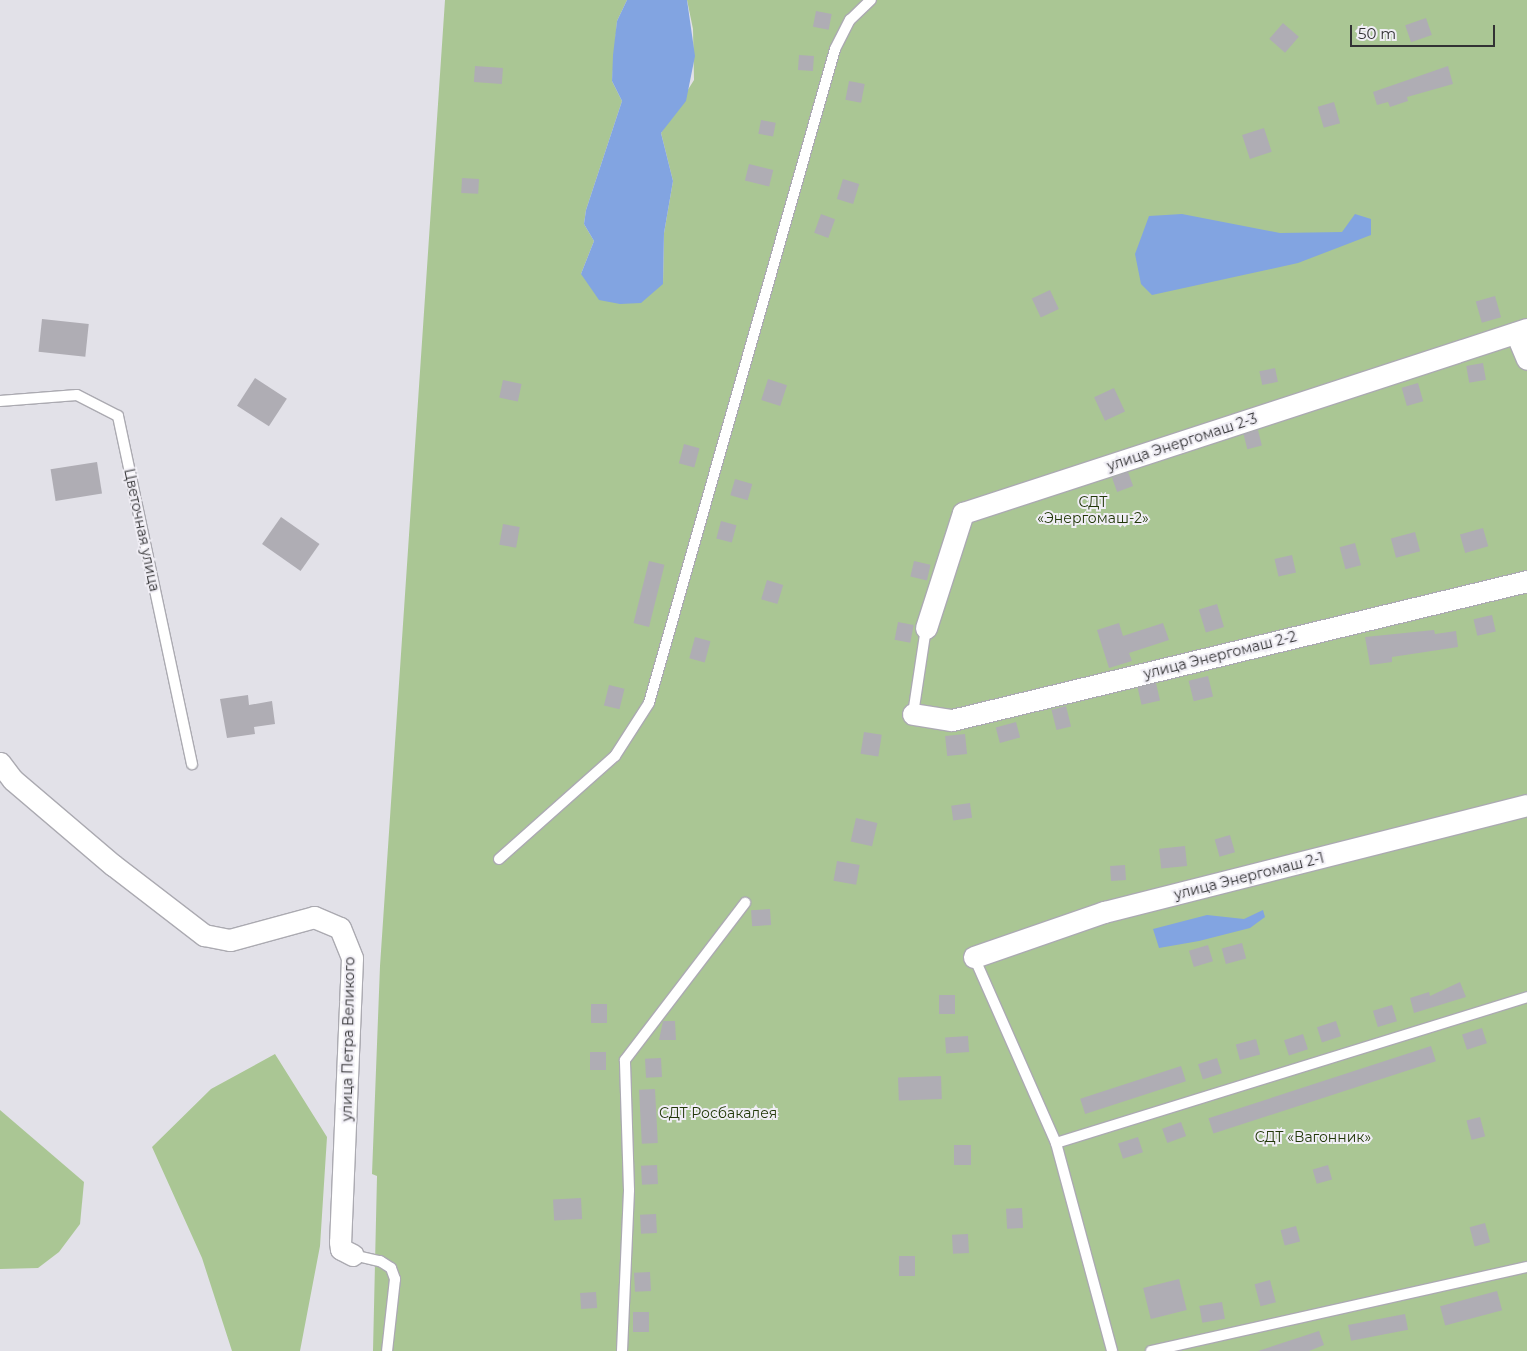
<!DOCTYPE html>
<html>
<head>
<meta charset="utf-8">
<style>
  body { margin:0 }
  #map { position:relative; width:1527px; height:1351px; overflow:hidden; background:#e2e1e8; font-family:Montserrat,sans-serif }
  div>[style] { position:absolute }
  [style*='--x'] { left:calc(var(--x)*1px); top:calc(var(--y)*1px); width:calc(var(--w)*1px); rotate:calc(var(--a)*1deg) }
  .green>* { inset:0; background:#aac694 }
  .water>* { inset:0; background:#82a4e1 }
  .building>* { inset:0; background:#afadb4; transform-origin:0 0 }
  .roads { filter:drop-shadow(1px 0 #abaab1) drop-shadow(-1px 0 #abaab1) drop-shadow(0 1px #abaab1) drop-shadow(0 -1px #abaab1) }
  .lane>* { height:10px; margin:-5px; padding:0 5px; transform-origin:5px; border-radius:5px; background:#fff }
  .street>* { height:21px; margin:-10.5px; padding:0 10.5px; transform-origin:10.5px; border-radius:10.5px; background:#fff }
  span { translate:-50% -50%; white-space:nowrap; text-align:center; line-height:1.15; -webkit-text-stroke:4px #f0eef5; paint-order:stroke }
  .street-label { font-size:14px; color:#323234 }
  .park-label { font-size:14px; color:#223809 }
  .scale { position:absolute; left:1350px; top:25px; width:145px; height:22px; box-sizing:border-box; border:2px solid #323234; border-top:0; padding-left:6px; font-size:15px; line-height:18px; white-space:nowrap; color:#323234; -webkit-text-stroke:4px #f0eef5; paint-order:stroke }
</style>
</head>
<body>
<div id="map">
  <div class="green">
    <div style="clip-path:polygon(445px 0,627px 0,617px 21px,612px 81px,622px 101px,586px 210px,584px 224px,594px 241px,581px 274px,663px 284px,664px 233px,673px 181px,661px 133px,694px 80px,693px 29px,687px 0,1527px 0,1527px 1351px,373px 1351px,377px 1176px,372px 1174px,380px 966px)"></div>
    <div style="clip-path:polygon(275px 1054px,327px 1137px,320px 1246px,300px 1351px,232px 1351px,202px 1258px,152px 1147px,211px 1089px)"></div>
    <div style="clip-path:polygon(0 1110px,84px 1182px,80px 1224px,59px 1252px,38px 1268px,0 1269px)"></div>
  </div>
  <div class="water">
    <div style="clip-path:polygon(627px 0,687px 0,695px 56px,686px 101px,661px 133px,673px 181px,664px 233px,663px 284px,641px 303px,620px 304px,599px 300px,581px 274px,594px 241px,584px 224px,586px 210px,622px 101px,612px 81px,613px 55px,617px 21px)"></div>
    <div style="clip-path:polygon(1182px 214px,1280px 233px,1342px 232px,1355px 214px,1371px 219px,1371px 235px,1298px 263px,1152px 295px,1141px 284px,1135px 254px,1149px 216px)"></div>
    <div style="clip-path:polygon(1263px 910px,1265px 917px,1250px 928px,1199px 941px,1159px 948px,1153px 929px,1207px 915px,1244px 919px)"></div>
  </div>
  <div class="building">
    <div style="left:816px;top:11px;width:16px;height:16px;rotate:11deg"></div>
    <div style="left:1426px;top:18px;width:18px;height:22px;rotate:71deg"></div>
    <div style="left:1283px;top:23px;width:21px;height:21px;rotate:41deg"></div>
    <div style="left:799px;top:55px;width:15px;height:15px;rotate:4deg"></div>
    <div style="left:475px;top:66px;width:28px;height:16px;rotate:4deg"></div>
    <div style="clip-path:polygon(1448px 66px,1453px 84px,1407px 97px,1408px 101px,1390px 107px,1388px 102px,1377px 105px,1373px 92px)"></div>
    <div style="left:849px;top:81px;width:16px;height:19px;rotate:11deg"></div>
    <div style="left:1334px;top:102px;width:22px;height:17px;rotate:74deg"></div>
    <div style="left:761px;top:120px;width:15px;height:14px;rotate:11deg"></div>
    <div style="left:1264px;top:128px;width:25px;height:23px;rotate:72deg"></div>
    <div style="left:749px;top:164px;width:25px;height:17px;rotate:14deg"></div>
    <div style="left:462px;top:178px;width:17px;height:15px;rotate:3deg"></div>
    <div style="left:843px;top:179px;width:17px;height:21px;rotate:17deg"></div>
    <div style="left:821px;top:214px;width:15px;height:20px;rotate:20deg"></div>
    <div style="left:1050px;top:290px;width:21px;height:20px;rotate:65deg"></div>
    <div style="left:1495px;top:296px;width:22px;height:20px;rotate:74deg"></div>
    <div style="left:42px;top:319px;width:47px;height:33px;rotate:6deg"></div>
    <div style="left:1483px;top:363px;width:17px;height:17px;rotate:80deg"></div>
    <div style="left:1275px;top:368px;width:14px;height:16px;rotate:78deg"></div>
    <div style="left:255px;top:378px;width:38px;height:33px;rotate:33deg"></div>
    <div style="left:768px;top:379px;width:20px;height:22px;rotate:18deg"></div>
    <div style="left:503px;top:380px;width:19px;height:18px;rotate:12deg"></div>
    <div style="left:1418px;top:383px;width:19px;height:17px;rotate:74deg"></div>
    <div style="left:1114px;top:388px;width:26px;height:22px;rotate:65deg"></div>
    <div style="left:1258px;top:430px;width:16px;height:15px;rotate:76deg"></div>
    <div style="left:684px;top:444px;width:16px;height:20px;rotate:15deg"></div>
    <div style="left:97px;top:462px;width:32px;height:47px;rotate:81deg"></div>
    <div style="left:1128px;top:472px;width:15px;height:17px;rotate:70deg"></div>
    <div style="left:735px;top:479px;width:18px;height:17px;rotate:16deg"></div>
    <div style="left:281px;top:517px;width:47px;height:33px;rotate:35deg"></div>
    <div style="left:721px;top:521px;width:16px;height:18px;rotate:15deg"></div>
    <div style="left:503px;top:524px;width:17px;height:21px;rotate:10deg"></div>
    <div style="left:1483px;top:528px;width:19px;height:24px;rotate:74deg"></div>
    <div style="left:1415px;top:532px;width:20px;height:25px;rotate:75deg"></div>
    <div style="left:1355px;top:543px;width:23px;height:16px;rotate:75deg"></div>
    <div style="left:1292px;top:555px;width:18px;height:18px;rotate:77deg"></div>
    <div style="left:649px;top:561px;width:16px;height:64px;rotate:14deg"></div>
    <div style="left:914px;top:561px;width:17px;height:16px;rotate:13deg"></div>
    <div style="left:767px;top:580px;width:17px;height:20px;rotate:17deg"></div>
    <div style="left:1217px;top:604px;width:24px;height:19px;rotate:73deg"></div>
    <div style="left:1492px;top:615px;width:17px;height:19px;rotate:77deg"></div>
    <div style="left:898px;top:622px;width:16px;height:18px;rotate:11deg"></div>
    <div style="clip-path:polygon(1119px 623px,1123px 636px,1163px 623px,1169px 640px,1129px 653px,1132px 661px,1109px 668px,1097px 630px)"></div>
    <div style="clip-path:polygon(1434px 630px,1435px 634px,1456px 631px,1458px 647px,1392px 657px,1392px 662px,1370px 665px,1365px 637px)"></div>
    <div style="left:695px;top:637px;width:16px;height:22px;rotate:15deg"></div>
    <div style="left:1208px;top:676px;width:21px;height:20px;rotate:76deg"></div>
    <div style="left:1156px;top:683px;width:18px;height:19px;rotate:77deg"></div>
    <div style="left:609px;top:685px;width:16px;height:21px;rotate:14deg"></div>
    <div style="clip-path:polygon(248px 695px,249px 705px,272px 701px,275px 724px,254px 727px,255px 734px,227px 738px,220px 699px)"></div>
    <div style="left:1066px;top:706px;width:21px;height:15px;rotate:76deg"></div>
    <div style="left:1016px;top:722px;width:16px;height:21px;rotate:75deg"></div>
    <div style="left:864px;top:732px;width:18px;height:22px;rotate:9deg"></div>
    <div style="left:965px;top:734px;width:20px;height:20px;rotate:84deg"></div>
    <div style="left:970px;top:803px;width:15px;height:19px;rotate:82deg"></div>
    <div style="left:856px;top:818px;width:22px;height:24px;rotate:13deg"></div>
    <div style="left:1230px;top:835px;width:18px;height:16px;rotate:74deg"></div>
    <div style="left:1185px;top:846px;width:20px;height:26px;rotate:84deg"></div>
    <div style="left:837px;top:861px;width:23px;height:20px;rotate:10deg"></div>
    <div style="left:1125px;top:865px;width:15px;height:15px;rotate:86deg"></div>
    <div style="left:770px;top:909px;width:16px;height:19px;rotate:86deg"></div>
    <div style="left:1242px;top:943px;width:16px;height:21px;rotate:75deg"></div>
    <div style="left:1208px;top:945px;width:17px;height:20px;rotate:73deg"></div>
    <div style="clip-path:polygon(1460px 982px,1466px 997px,1414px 1013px,1410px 998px,1429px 992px,1430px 996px)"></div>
    <div style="left:955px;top:995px;width:19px;height:16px;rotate:90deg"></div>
    <div style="left:591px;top:1004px;width:16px;height:19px"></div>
    <div style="left:1392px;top:1005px;width:17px;height:20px;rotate:73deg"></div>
    <div style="clip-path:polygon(663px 1021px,675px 1021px,676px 1040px,659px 1040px)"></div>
    <div style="left:1336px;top:1021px;width:16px;height:20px;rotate:72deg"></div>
    <div style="left:1482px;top:1028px;width:16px;height:21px;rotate:72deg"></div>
    <div style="left:1303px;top:1034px;width:16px;height:20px;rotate:72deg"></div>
    <div style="left:968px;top:1036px;width:16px;height:23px;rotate:86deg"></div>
    <div style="left:1256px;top:1039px;width:16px;height:21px;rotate:75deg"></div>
    <div style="left:1431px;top:1046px;width:16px;height:234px;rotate:72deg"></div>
    <div style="left:606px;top:1052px;width:18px;height:16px;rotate:90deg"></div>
    <div style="left:661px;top:1058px;width:19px;height:16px;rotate:87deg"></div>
    <div style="left:1217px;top:1058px;width:16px;height:20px;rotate:72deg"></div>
    <div style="left:1181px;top:1066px;width:16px;height:106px;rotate:72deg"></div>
    <div style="left:941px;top:1076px;width:23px;height:43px;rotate:88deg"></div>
    <div style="left:655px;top:1089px;width:54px;height:16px;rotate:87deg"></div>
    <div style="left:1480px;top:1117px;width:20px;height:14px;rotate:75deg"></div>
    <div style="left:1181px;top:1122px;width:15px;height:20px;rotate:70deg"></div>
    <div style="left:1138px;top:1137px;width:16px;height:21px;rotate:72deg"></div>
    <div style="left:971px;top:1145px;width:20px;height:17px;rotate:90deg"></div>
    <div style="left:657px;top:1165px;width:19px;height:16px;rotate:87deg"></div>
    <div style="left:1328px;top:1165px;width:15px;height:16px;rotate:74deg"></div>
    <div style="left:581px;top:1198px;width:21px;height:28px;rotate:87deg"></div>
    <div style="left:1022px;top:1208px;width:20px;height:16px;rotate:87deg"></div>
    <div style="left:656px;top:1214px;width:19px;height:16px;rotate:87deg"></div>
    <div style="left:1485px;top:1223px;width:20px;height:16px;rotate:75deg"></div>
    <div style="left:1296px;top:1226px;width:16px;height:16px;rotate:75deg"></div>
    <div style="left:968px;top:1234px;width:19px;height:16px;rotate:87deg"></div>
    <div style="left:899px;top:1256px;width:16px;height:20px"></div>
    <div style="left:650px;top:1272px;width:19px;height:16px;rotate:87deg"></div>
    <div style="left:1179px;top:1279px;width:32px;height:37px;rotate:76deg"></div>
    <div style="left:1270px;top:1280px;width:23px;height:16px;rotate:75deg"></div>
    <div style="left:1497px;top:1291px;width:20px;height:59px;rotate:75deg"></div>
    <div style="left:596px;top:1292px;width:16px;height:16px;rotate:86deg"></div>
    <div style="left:1222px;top:1302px;width:17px;height:23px;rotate:80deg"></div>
    <div style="left:633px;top:1312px;width:16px;height:20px"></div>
    <div style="left:1405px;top:1314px;width:16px;height:58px;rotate:79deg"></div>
    <div style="clip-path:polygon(1319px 1331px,1324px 1345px,1309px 1351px,1258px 1351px)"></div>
  </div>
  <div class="roads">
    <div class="lane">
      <div style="--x:0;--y:401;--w:77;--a:-4.5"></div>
      <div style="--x:77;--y:395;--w:46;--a:27.1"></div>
      <div style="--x:118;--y:416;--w:356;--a:78"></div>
      <div style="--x:913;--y:714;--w:87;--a:-81.4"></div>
      <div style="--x:499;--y:859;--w:155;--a:-41.6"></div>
      <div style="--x:615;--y:756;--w:63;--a:-57.3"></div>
      <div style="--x:649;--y:703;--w:680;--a:-74.12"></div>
      <div style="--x:835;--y:49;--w:33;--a:-63"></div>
      <div style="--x:850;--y:20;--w:29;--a:-44"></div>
      <div style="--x:974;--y:957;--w:203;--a:66.2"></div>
      <div style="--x:1056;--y:1143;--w:215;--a:74.9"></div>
      <div style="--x:1056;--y:1143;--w:493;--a:-17.2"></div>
      <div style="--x:353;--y:1255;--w:28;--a:13"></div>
      <div style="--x:380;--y:1261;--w:13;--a:32"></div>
      <div style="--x:391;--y:1268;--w:12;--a:70"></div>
      <div style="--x:395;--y:1279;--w:72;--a:96.3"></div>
      <div style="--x:622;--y:1351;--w:161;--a:-87.5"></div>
      <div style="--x:629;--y:1190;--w:130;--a:-91.8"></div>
      <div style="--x:625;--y:1060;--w:198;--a:-52.6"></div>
      <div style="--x:1151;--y:1351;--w:385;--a:-12.6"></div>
    </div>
    <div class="street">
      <div style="--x:1516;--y:333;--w:28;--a:67"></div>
      <div style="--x:926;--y:628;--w:121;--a:-72.2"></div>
      <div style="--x:963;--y:513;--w:593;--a:-18.07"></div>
      <div style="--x:913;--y:714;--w:39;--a:9"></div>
      <div style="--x:952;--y:720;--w:592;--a:-13.59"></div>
      <div style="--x:0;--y:763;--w:21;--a:53"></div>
      <div style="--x:13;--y:780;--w:131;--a:40.4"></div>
      <div style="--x:113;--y:865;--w:115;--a:37.6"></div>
      <div style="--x:204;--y:935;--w:26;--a:11"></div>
      <div style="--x:230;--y:940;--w:87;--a:-15.3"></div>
      <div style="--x:314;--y:917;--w:28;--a:23"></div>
      <div style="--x:340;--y:928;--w:32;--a:68"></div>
      <div style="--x:352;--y:958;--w:284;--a:92.4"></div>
      <div style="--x:340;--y:1242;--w:7;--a:82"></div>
      <div style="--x:341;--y:1249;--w:13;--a:27"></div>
      <div style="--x:974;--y:957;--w:138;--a:-19.1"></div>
      <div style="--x:1104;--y:912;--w:436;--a:-14.2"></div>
    </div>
  </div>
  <div class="street-label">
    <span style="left:1182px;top:442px;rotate:-18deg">улица Энергомаш 2-3</span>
    <span style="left:142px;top:530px;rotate:78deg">Цветочная улица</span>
    <span style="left:1220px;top:655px;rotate:-14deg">улица Энергомаш 2-2</span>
    <span style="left:1249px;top:876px;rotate:-14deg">улица Энергомаш 2-1</span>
    <span style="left:348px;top:1039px;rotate:-89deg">улица Петра Великого</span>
  </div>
  <div class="park-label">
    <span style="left:1093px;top:510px">СДТ<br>«Энергомаш-2»</span>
    <span style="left:718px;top:1113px">СДТ Росбакалея</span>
    <span style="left:1313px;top:1137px">СДТ «Вагонник»</span>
  </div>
  <div class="scale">50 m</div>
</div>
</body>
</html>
